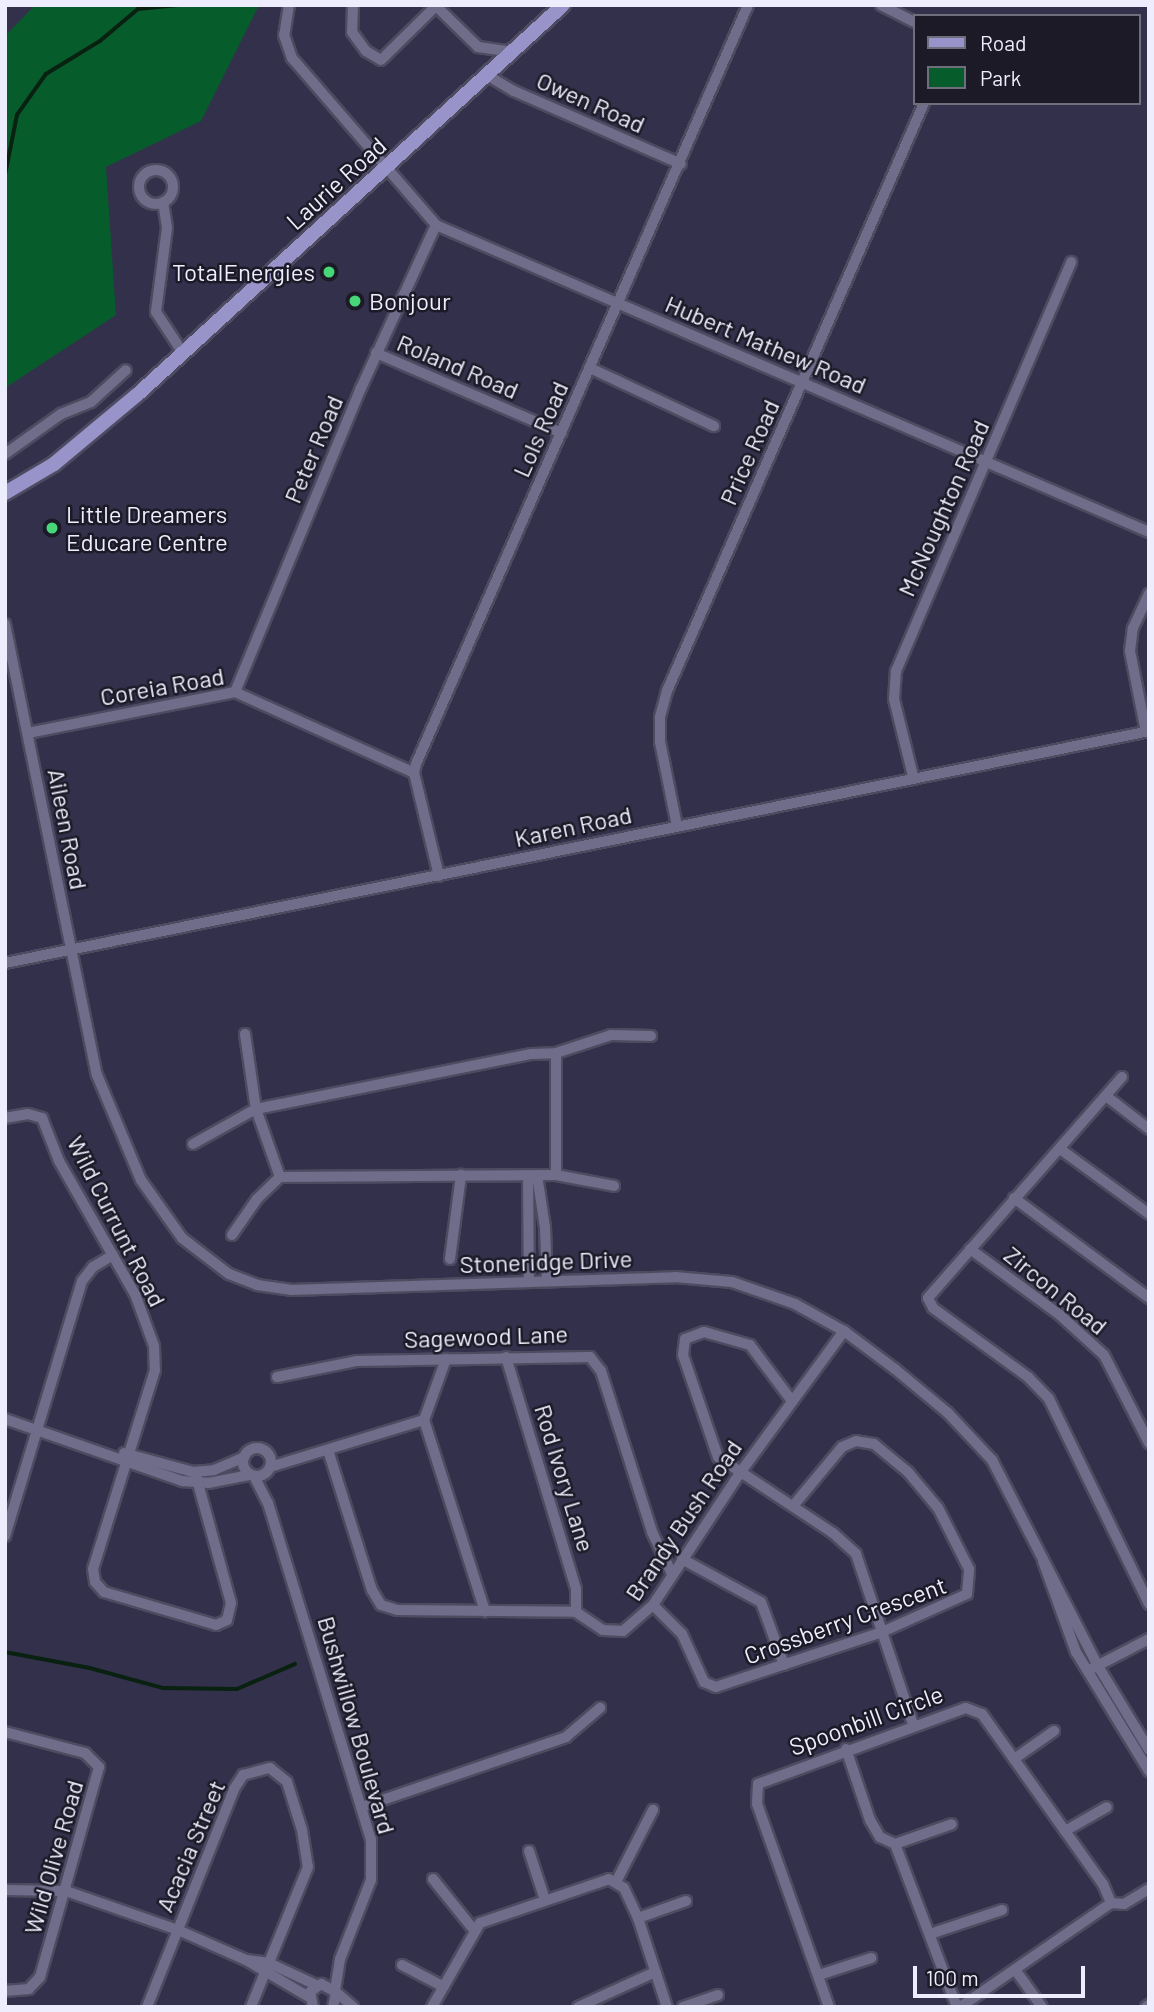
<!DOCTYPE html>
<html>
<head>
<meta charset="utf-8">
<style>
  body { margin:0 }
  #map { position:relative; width:1154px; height:2012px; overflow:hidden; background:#33304b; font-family:Barlow,sans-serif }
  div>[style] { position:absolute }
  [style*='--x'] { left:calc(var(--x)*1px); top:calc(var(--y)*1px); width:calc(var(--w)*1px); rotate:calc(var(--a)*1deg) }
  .green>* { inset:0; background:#075c2b }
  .stream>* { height:3.5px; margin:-1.75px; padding:0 1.75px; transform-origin:1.75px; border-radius:1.75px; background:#092110 }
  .roads { filter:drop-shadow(2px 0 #4e4b61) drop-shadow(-2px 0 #4e4b61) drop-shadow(0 2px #4e4b61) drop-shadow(0 -2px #4e4b61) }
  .minor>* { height:10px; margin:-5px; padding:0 5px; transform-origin:5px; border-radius:5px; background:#706d8b }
  .minor>.ring { margin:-5px; padding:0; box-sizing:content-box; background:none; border:10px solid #706d8b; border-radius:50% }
  .major>* { height:14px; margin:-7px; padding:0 7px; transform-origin:7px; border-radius:7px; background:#9893c9 }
  .dots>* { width:19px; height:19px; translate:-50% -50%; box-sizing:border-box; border:4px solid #1b1a26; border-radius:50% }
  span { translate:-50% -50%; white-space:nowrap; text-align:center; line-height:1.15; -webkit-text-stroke:5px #1b1a26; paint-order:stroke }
  .street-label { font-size:24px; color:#eeedfe }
  .poi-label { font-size:24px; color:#eeedfe }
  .right { translate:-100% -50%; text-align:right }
  .left { translate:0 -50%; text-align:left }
  .frame { position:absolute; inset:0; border:7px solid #eeedfe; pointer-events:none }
  .legend { position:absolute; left:913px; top:14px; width:228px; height:91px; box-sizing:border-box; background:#1b1a26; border:2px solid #6f6e7c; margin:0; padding:9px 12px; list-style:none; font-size:21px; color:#eeedfe }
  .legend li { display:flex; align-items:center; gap:14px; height:35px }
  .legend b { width:35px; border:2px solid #6f6e7c }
  .scale { position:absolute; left:913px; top:1966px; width:172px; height:32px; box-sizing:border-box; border:4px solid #eeedfe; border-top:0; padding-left:9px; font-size:21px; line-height:24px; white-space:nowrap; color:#eeedfe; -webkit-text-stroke:5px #1b1a26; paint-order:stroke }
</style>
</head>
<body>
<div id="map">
  <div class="green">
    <div style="clip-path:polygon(35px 5px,259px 5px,201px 121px,106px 167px,116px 315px,5px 388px,5px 36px)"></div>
  </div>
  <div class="stream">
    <div style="--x:5;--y:175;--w:61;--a:-78.7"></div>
    <div style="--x:17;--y:115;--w:50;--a:-54.7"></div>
    <div style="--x:46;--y:74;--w:63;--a:-31.4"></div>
    <div style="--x:100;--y:41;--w:50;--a:-40.1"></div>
    <div style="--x:138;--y:9;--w:40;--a:-5.7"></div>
    <div style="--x:5;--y:1652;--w:86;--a:10.7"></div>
    <div style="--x:90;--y:1668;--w:76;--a:15.3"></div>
    <div style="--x:163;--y:1688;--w:74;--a:0.8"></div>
    <div style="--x:237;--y:1689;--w:63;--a:-23.3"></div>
  </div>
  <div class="roads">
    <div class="minor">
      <div style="--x:289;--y:5;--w:30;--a:99"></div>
      <div style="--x:284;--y:35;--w:24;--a:71"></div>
      <div style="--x:292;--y:58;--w:221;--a:49.2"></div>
      <div style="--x:436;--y:225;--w:776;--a:23.3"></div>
      <div style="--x:353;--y:5;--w:27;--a:92"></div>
      <div style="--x:352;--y:32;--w:24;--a:54"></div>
      <div style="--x:366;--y:51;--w:17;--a:31"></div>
      <div style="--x:381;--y:60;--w:77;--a:-44.5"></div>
      <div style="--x:435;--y:5;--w:60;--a:44.3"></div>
      <div style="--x:478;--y:47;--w:34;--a:8"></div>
      <div style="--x:881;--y:5;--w:37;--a:27"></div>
      <div style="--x:487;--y:75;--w:31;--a:31"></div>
      <div style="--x:514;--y:91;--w:182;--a:23.6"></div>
      <div class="ring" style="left:139px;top:170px;width:24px;height:24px"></div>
      <div style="--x:163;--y:202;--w:26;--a:81"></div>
      <div style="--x:167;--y:228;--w:85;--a:97.5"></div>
      <div style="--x:156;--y:312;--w:49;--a:56.6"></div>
      <div style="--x:376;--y:353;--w:202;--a:23.3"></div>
      <div style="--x:590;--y:368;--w:137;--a:25.1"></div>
      <div style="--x:5;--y:454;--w:69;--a:-35.5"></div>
      <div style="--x:61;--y:414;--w:32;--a:-22"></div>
      <div style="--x:91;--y:402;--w:47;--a:-42.4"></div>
      <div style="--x:5;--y:624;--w:460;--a:78.5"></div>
      <div style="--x:97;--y:1075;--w:114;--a:67.3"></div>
      <div style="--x:141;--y:1180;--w:71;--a:54.7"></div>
      <div style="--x:182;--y:1238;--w:59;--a:37.5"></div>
      <div style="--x:229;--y:1274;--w:30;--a:21"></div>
      <div style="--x:257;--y:1285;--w:34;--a:8"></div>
      <div style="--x:291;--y:1290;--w:384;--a:-1.9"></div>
      <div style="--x:675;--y:1277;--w:57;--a:5"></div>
      <div style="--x:732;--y:1282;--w:67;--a:19.2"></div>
      <div style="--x:795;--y:1304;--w:56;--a:28.9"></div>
      <div style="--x:844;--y:1331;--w:64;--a:36.7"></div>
      <div style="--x:895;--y:1369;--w:69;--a:39.7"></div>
      <div style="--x:948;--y:1413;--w:64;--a:46.9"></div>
      <div style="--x:992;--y:1460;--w:232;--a:62.8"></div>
      <div style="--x:1098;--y:1666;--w:98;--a:58.7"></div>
      <div style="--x:235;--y:692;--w:329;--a:-67.5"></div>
      <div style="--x:361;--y:388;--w:179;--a:-65.3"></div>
      <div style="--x:1146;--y:732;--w:83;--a:-101.2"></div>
      <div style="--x:1130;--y:651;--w:23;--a:-83"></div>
      <div style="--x:1133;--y:628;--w:38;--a:-65"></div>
      <div style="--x:28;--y:733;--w:211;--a:-11.2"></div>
      <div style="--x:235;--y:692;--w:196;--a:24.3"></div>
      <div style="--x:913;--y:776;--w:79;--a:-103.9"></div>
      <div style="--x:894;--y:699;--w:28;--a:-86"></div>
      <div style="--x:896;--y:671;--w:445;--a:-66.8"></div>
      <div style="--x:677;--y:826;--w:86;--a:-101.4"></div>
      <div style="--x:660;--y:742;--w:25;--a:-90"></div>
      <div style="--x:660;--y:717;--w:27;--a:-75"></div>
      <div style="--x:667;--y:691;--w:642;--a:-66.39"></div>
      <div style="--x:439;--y:876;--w:106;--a:-103.6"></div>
      <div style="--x:414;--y:773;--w:9;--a:-77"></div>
      <div style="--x:416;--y:764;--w:828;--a:-66.37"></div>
      <div style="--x:5;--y:963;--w:1167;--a:-11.46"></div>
      <div style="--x:245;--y:1034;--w:76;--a:81.7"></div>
      <div style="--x:256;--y:1109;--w:72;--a:70.6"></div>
      <div style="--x:1122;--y:1077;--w:294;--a:131.3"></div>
      <div style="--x:928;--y:1298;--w:11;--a:63"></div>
      <div style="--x:933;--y:1308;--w:117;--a:36"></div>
      <div style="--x:1028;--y:1377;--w:30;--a:46"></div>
      <div style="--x:1049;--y:1399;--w:228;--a:64"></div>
      <div style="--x:1106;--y:1096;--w:54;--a:37.5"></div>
      <div style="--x:5;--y:1118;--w:23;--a:-10"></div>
      <div style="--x:28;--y:1114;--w:15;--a:16"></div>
      <div style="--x:42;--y:1118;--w:46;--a:68.4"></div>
      <div style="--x:59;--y:1161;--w:153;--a:60.3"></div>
      <div style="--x:135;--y:1294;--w:55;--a:69.9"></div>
      <div style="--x:154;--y:1346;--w:24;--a:88"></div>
      <div style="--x:155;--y:1370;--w:208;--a:107.3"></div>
      <div style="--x:93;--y:1569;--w:13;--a:81"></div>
      <div style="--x:95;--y:1582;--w:13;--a:48"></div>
      <div style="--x:104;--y:1592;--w:117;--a:16.4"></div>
      <div style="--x:216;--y:1625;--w:12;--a:-24"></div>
      <div style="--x:227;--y:1620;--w:17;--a:-77"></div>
      <div style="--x:231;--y:1603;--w:136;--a:-105.4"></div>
      <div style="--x:193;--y:1144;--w:72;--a:-29.1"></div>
      <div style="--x:256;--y:1109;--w:281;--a:-11.3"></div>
      <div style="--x:532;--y:1054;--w:24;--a:-2"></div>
      <div style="--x:556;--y:1053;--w:58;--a:-18.1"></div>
      <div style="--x:611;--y:1035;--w:40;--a:1.4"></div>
      <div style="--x:1060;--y:1149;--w:110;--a:36.1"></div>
      <div style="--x:528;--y:1175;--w:107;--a:89.5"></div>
      <div style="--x:537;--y:1175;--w:53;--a:81.3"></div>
      <div style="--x:545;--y:1227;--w:54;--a:87.9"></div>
      <div style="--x:556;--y:1175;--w:122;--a:-90"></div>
      <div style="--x:1014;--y:1198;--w:168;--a:36.5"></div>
      <div style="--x:232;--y:1235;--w:44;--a:-55.2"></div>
      <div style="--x:257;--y:1199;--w:32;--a:-44"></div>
      <div style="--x:280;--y:1177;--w:276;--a:-0.4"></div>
      <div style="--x:556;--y:1175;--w:59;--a:10.7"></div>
      <div style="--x:970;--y:1249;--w:112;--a:36.3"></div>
      <div style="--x:1060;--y:1315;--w:59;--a:42.3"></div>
      <div style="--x:1104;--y:1355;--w:99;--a:62.9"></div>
      <div style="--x:450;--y:1259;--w:85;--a:-82.5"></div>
      <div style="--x:506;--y:1357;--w:242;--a:73.2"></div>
      <div style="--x:576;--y:1589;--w:23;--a:90"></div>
      <div style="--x:277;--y:1377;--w:82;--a:-11.3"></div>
      <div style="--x:357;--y:1361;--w:233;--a:-1"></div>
      <div style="--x:590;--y:1357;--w:18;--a:52"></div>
      <div style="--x:601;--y:1371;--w:169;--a:72.4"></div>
      <div style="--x:652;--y:1532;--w:47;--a:64.5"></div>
      <div style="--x:792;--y:1401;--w:70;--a:-126.9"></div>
      <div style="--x:750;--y:1345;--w:48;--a:-164.2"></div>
      <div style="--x:704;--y:1332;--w:20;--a:160"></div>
      <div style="--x:685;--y:1339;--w:16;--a:97"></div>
      <div style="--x:683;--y:1355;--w:108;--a:71.1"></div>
      <div style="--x:718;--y:1457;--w:138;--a:33.5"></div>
      <div style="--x:833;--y:1533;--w:31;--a:42"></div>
      <div style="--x:856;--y:1554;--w:179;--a:71.5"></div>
      <div style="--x:5;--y:1419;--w:188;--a:19.3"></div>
      <div style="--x:182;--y:1481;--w:26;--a:4"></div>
      <div style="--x:208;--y:1483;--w:43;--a:-10.8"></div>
      <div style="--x:424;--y:1420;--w:201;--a:72.3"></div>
      <div class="ring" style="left:243px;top:1448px;width:18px;height:18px"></div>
      <div style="--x:328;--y:1450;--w:147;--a:72.6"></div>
      <div style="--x:372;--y:1590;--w:17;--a:59"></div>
      <div style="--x:381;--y:1605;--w:17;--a:17"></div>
      <div style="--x:397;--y:1610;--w:179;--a:0.6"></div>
      <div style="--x:576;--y:1612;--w:32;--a:34"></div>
      <div style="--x:603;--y:1630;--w:20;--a:3"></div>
      <div style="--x:623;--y:1631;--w:40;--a:-41"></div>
      <div style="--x:653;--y:1605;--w:158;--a:-56.6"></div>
      <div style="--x:740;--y:1473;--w:176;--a:-53.8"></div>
      <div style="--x:124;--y:1453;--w:72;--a:15.4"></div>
      <div style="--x:193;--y:1472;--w:21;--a:-5"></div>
      <div style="--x:214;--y:1470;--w:33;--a:-23"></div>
      <div style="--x:270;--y:1467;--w:161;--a:-17"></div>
      <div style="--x:424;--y:1420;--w:65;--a:-70.2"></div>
      <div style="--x:254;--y:1476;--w:30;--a:63"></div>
      <div style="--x:268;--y:1503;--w:351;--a:73"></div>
      <div style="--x:371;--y:1839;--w:41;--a:90"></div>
      <div style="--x:371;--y:1880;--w:85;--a:111.4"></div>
      <div style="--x:340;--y:1959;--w:31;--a:99"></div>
      <div style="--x:5;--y:1536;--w:266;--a:-73.2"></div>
      <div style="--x:82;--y:1281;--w:18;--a:-52"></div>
      <div style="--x:93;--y:1267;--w:23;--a:-31"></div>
      <div style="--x:682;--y:1559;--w:90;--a:28.6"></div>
      <div style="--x:761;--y:1602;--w:67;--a:69.9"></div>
      <div style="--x:1043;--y:1561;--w:97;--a:70.1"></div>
      <div style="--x:1076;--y:1652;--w:140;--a:58.5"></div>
      <div style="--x:653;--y:1605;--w:41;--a:45"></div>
      <div style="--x:682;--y:1634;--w:53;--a:65.4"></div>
      <div style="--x:704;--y:1682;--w:13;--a:23"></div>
      <div style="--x:716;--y:1687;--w:175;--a:-18.3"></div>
      <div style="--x:882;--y:1632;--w:93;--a:-24.1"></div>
      <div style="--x:967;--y:1594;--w:25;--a:-85"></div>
      <div style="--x:969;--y:1569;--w:68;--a:-116.9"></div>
      <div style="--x:938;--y:1508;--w:47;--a:-129.8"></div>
      <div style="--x:908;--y:1472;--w:44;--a:-140.5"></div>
      <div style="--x:874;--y:1444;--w:18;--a:-171"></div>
      <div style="--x:856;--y:1441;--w:15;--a:157"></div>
      <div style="--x:842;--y:1447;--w:77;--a:129.7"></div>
      <div style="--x:1093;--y:1668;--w:63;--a:-27.4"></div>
      <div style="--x:5;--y:1732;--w:83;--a:14.7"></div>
      <div style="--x:85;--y:1753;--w:20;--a:45"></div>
      <div style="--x:99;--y:1767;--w:218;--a:105.7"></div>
      <div style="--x:40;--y:1977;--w:16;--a:133"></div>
      <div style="--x:29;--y:1989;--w:24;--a:175"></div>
      <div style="--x:846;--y:1749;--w:75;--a:71.3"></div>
      <div style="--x:870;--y:1820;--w:20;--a:60"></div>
      <div style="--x:880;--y:1837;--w:17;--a:25"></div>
      <div style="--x:895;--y:1844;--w:60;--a:-19.3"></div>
      <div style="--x:1014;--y:1759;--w:49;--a:-35"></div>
      <div style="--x:362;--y:1807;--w:216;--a:-18.9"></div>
      <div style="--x:566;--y:1737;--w:45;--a:-40.5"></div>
      <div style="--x:1065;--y:1831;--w:48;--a:-29.7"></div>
      <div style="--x:895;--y:1844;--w:174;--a:69.2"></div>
      <div style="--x:529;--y:1851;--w:52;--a:71.9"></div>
      <div style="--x:433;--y:1879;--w:64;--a:51.3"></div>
      <div style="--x:617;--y:1880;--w:79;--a:-62.8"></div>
      <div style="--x:5;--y:1890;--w:61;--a:0.9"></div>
      <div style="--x:66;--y:1891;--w:119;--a:19.2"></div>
      <div style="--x:178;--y:1930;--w:74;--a:23.8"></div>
      <div style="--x:246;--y:1960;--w:73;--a:30.4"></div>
      <div style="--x:1111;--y:1903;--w:13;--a:4"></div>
      <div style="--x:1124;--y:1904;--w:29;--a:-31"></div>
      <div style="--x:638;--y:1918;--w:51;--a:-19.5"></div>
      <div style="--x:930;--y:1934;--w:76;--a:-18.4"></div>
      <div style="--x:246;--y:1960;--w:23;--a:7"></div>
      <div style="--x:269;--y:1963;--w:52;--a:25.1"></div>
      <div style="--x:402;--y:1965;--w:47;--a:27.6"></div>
      <div style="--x:1016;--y:1971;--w:44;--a:54.2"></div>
      <div style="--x:819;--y:1975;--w:55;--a:-18.1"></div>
      <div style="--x:336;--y:1992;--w:23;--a:41"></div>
      <div style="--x:147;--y:2007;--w:235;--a:-68.2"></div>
      <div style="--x:234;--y:1789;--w:17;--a:-57"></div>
      <div style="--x:243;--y:1775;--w:28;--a:-15"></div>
      <div style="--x:270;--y:1768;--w:22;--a:39"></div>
      <div style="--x:287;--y:1782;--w:50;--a:72.6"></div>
      <div style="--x:302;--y:1830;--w:37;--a:81"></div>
      <div style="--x:308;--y:1867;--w:151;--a:112.2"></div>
      <div style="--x:313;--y:2007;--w:15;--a:-101"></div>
      <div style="--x:310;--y:1992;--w:14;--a:-36"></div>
      <div style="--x:321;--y:1984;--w:17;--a:28"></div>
      <div style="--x:336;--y:1992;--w:15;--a:101"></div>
      <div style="--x:432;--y:2007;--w:97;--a:-60.3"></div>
      <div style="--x:480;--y:1923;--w:136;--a:-18.8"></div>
      <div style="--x:609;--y:1879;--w:17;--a:31"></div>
      <div style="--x:624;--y:1888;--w:33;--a:65"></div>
      <div style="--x:638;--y:1918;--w:94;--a:72"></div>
      <div style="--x:578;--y:2007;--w:85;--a:-24.4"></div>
      <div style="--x:683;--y:2007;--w:37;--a:-19"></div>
      <div style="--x:829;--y:2007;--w:215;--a:-109.5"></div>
      <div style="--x:757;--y:1804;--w:20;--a:-87"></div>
      <div style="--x:758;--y:1784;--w:221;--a:-20.1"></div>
      <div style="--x:966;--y:1708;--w:17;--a:21"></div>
      <div style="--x:982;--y:1714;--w:209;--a:54.6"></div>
      <div style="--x:1103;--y:1884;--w:21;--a:67"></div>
      <div style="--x:1111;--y:1903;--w:183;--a:145.4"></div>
      <div style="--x:1146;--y:2007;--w:4;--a:-34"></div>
    </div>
    <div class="major">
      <div style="--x:5;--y:493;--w:57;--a:-30.6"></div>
      <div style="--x:54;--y:464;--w:109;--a:-39.8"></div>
      <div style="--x:138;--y:394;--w:576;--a:-42.47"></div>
    </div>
  </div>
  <div class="dots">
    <div style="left:329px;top:272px;background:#47d779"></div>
    <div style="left:355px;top:301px;background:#47d779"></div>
    <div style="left:52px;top:528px;background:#47d779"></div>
  </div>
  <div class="street-label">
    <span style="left:591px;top:102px;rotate:24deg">Owen Road</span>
    <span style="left:336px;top:183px;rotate:-42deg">Laurie Road</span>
    <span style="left:766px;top:344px;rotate:23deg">Hubert Mathew Road</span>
    <span style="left:458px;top:366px;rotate:23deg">Roland Road</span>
    <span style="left:540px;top:429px;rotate:-66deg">Lols Road</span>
    <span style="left:313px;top:449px;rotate:-67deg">Peter Road</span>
    <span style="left:749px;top:452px;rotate:-66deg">Price Road</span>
    <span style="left:943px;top:508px;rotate:-66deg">McNoughton Road</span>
    <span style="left:162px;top:686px;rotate:-10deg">Coreia Road</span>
    <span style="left:573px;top:826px;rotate:-12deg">Karen Road</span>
    <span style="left:68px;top:829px;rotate:79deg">Aileen Road</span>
    <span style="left:117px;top:1221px;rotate:63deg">Wild Currunt Road</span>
    <span style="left:546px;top:1261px;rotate:-2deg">Stoneridge Drive</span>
    <span style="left:1056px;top:1290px;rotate:39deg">Zircon Road</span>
    <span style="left:486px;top:1336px;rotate:-2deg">Sagewood Lane</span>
    <span style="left:565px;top:1478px;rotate:73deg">Rod Ivory Lane</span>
    <span style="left:683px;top:1520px;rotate:-56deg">Brandy Bush Road</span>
    <span style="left:845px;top:1620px;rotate:-20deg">Crossberry Crescent</span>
    <span style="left:866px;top:1720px;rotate:-20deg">Spoonbill Circle</span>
    <span style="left:357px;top:1725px;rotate:74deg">Bushwillow Boulevard</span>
    <span style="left:190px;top:1846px;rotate:-67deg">Acacia Street</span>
    <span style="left:53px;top:1857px;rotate:-74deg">Wild Olive Road</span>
  </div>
  <div class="poi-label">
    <span class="right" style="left:315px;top:272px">TotalEnergies</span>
    <span class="left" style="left:369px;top:301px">Bonjour</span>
    <span class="left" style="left:66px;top:528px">Little Dreamers<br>Educare Centre</span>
  </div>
  <div class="frame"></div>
  <ul class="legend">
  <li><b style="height:9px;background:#9893c9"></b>Road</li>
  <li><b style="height:19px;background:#075c2b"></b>Park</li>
  </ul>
  <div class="scale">100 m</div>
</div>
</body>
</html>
